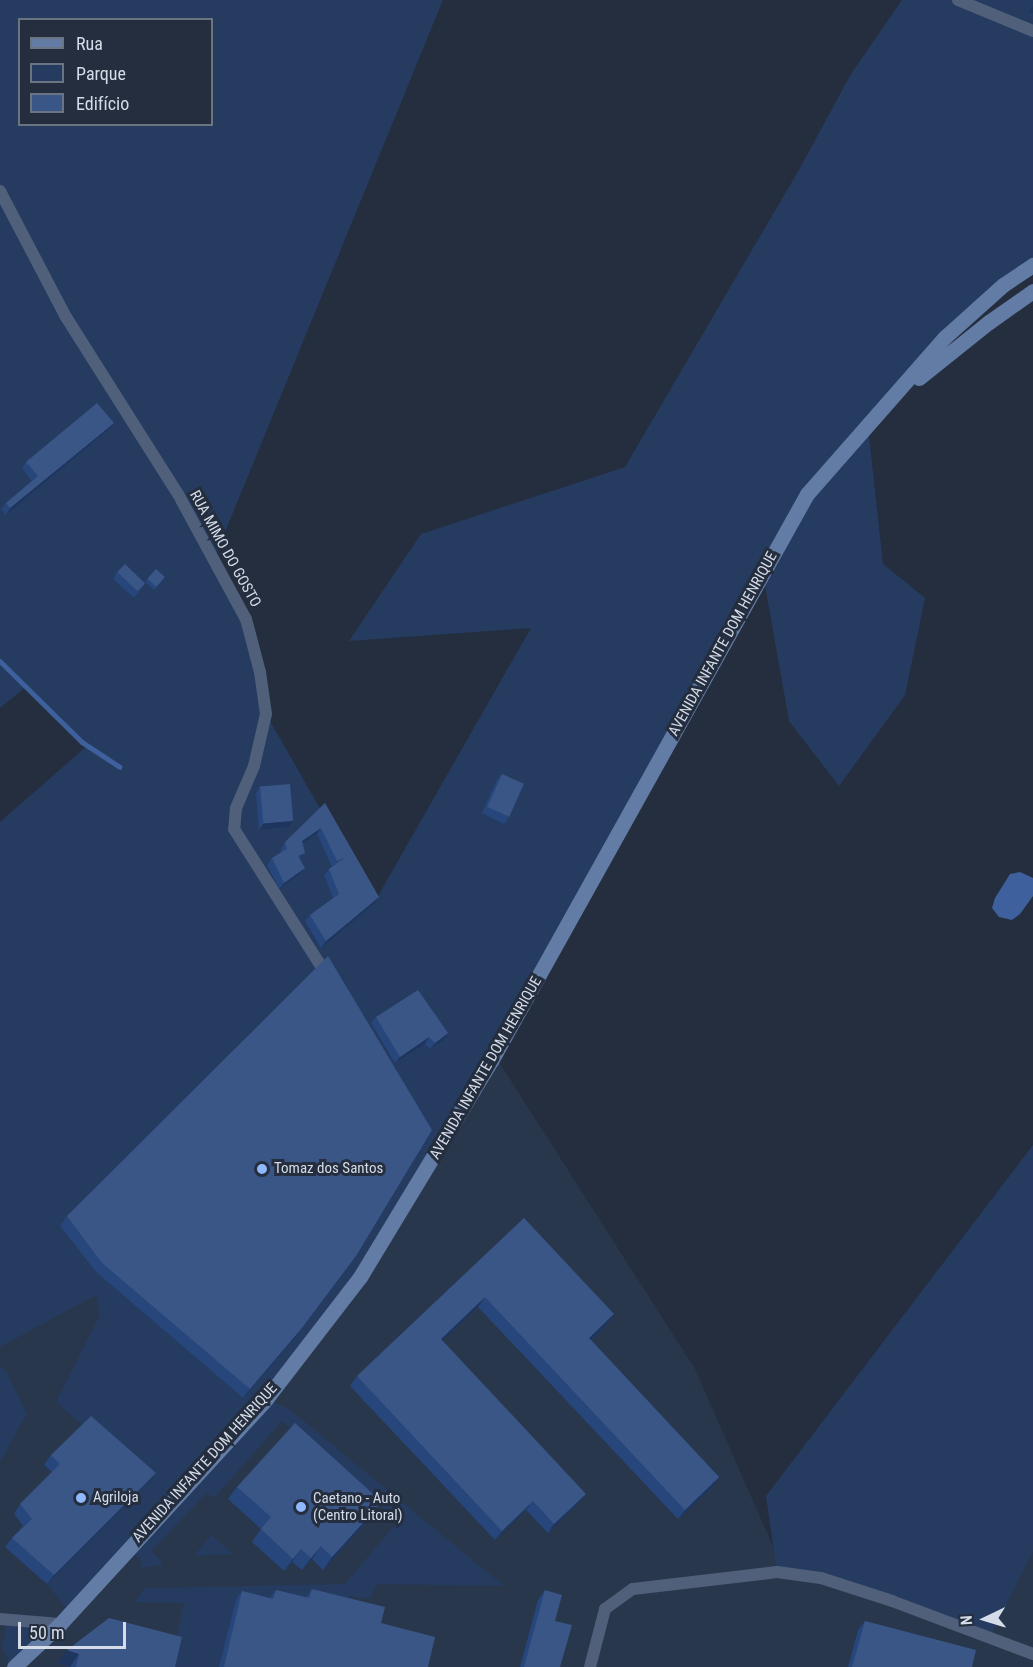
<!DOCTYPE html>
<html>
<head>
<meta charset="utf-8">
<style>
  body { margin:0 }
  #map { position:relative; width:1033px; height:1667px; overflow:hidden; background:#242e3f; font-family:"Roboto Condensed",sans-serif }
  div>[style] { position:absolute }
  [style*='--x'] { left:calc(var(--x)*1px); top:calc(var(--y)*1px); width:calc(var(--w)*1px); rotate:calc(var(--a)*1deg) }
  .built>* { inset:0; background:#29374d }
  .green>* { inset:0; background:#253b60 }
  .water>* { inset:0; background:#3e609c }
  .stream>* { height:4.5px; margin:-2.25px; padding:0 2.25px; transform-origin:2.25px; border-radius:2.25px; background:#3e609c }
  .street>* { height:12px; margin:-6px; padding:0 6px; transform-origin:6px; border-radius:6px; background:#50607a }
  .secondary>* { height:15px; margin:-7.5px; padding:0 7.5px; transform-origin:7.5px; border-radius:7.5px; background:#637ca5 }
  .wall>* { inset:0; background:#27467b }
  .shaded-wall>* { inset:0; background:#1e365e }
  .building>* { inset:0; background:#3a5687; transform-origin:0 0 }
  .dots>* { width:16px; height:16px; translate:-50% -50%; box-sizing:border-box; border:3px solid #242e3f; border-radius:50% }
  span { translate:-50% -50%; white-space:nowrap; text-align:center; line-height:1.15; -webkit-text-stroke:6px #242e3f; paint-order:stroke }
  .street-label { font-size:15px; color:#d5dce7 }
  .poi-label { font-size:15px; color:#d5dce7 }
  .left { translate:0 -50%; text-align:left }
  .legend { position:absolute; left:18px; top:18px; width:195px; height:108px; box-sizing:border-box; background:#242e3f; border:2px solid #6b7482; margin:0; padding:8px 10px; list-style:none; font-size:18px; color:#d5dce7 }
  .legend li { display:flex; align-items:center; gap:12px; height:30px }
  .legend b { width:30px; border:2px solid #6b7482 }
  .north { position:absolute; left:955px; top:1589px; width:60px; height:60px; -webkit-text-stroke:4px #242e3f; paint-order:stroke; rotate:266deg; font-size:16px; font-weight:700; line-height:24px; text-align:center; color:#d5dce7 }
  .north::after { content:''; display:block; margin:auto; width:21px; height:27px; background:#d5dce7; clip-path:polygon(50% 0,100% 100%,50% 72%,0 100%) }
  .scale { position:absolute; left:18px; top:1622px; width:108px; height:27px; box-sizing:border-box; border:3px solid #d5dce7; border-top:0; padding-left:8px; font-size:18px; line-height:21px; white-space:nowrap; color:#d5dce7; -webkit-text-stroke:4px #242e3f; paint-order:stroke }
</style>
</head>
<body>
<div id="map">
  <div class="built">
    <div style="clip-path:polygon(0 1002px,495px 1056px,695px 1369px,779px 1560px,1033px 1540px,1033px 1667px,0 1667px)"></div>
  </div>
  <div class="green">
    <div style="clip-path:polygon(evenodd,0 0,443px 0,214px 559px,246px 619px,266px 714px,374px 903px,531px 628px,349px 641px,421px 534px,625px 467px,800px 168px,851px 74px,902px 0,1033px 0,1033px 265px,1003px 285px,877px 413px,869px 436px,883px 564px,925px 598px,905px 695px,839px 786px,789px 721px,763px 574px,435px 1157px,266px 1399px,289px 1409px,504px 1586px,377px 1584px,370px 1599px,350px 1596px,346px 1609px,219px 1667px,169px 1667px,184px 1603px,134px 1602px,145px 1588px,345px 1584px,398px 1521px,282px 1421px,214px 1498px,207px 1493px,151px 1551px,164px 1564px,142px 1568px,142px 1561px,127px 1549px,70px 1613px,47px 1584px,149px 1482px,56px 1402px,100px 1315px,96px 1295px,0 1347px,0 822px,87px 746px,27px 686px,0 708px,0 0,20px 20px,212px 20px,212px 124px,20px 124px,20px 20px,0 0,109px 429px,34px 482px,22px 468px,109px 429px,0 0,60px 1226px,243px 1398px,96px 1272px,60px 1226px)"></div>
    <div style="clip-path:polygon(1033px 1145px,1033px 1551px,990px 1638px,892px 1601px,777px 1572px,766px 1496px)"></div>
    <div style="clip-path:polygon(0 1367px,6px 1371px,27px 1414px,0 1462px)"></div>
    <div style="clip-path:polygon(211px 1535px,233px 1554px,194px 1556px)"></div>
    <div style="clip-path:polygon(8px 1619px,60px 1624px,11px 1667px,2px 1647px)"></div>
  </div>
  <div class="water">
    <div style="clip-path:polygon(1020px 872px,1033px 878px,1033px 896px,1020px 914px,1012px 920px,999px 917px,992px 908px,995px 898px,1010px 874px)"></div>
  </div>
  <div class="stream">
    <div style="--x:0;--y:661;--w:115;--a:44.6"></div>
    <div style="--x:82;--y:742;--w:45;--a:33.3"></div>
  </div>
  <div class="street">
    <div style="--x:958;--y:0;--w:81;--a:22.5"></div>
    <div style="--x:0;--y:191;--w:142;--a:62.4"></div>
    <div style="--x:66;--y:317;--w:209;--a:57.7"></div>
    <div style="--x:178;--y:494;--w:142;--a:61.5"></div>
    <div style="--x:246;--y:619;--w:55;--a:75.2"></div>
    <div style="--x:260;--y:672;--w:42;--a:81.9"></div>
    <div style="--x:266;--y:714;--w:53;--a:103"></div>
    <div style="--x:254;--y:766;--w:46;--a:113.2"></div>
    <div style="--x:236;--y:808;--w:21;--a:95"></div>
    <div style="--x:234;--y:829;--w:175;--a:57.6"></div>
    <div style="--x:0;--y:1619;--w:60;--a:4.8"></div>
    <div style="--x:590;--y:1667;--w:60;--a:-75.5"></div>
    <div style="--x:605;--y:1609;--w:34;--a:-36"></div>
    <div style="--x:633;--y:1589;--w:145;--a:-6.7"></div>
    <div style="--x:777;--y:1572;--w:44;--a:7.8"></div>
    <div style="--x:821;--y:1578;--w:75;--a:17.9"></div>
    <div style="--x:892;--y:1601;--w:151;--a:20.6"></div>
  </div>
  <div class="secondary">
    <div style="--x:919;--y:378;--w:90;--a:-38.7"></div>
    <div style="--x:989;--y:322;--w:54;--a:-35.2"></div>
    <div style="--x:14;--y:1667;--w:63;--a:-43.1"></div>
    <div style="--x:60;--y:1624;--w:305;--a:-47.5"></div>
    <div style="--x:266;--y:1399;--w:154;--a:-52.4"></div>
    <div style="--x:360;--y:1277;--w:253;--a:-58.8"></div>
    <div style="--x:491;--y:1061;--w:649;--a:-60.87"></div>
    <div style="--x:807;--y:494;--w:209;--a:-48.7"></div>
    <div style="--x:945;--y:337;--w:78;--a:-41.9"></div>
    <div style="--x:1003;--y:285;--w:36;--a:-34"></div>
  </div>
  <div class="wall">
    <div style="clip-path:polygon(109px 429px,6px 515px,1px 509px,6px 503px,32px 481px,22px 468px,26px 462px)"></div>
    <div style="clip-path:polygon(117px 572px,145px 583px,134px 598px,113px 579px)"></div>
    <div style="clip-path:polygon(147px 579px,163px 580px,154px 590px,145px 582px)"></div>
    <div style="clip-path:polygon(502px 774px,509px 817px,504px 824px,482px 813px,497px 780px)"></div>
    <div style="clip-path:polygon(260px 786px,289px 827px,259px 830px,256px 793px)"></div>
    <div style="clip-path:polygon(325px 803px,374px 904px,321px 948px,305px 921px,310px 915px,333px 898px,324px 875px,329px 869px,332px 867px,317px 834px,302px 844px,300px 859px,305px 868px,300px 874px,279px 889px,267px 865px,272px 858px,281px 852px,281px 849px,285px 842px)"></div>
    <div style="clip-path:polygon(376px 1017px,448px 1033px,444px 1040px,430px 1049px,425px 1044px,395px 1063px,371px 1023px)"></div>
    <div style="clip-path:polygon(67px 1216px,295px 1338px,243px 1398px,96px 1272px,60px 1226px)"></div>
    <div style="clip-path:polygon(524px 1218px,608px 1324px,591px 1340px,719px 1477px,713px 1487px,678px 1519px,478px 1307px,442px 1341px,579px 1503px,548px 1533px,526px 1510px,495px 1540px,350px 1386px,357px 1376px)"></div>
    <div style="clip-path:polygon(51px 1455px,149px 1482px,47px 1584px,5px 1547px,12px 1538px,23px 1526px,14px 1514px,20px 1504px,52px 1472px,44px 1465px)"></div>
    <div style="clip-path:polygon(237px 1487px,373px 1515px,323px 1570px,312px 1559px,302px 1570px,292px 1562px,284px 1571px,252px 1542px,261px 1529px,228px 1499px)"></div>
    <div style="clip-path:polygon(312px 1589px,381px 1623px,428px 1667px,219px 1667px,236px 1600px,242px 1591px,270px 1598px,276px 1590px,306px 1597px)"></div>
    <div style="clip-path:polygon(545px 1590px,555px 1621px,560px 1667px,520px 1667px,538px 1600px)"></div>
    <div style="clip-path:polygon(109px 1618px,175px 1667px,70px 1667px,58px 1663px)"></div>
    <div style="clip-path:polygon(865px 1621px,972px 1667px,848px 1667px,858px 1630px)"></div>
  </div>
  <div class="shaded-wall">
    <div style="clip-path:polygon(1033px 6px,1033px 13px,1029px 12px)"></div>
    <div style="clip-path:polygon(114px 423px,109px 429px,6px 515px,10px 508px)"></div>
    <div style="clip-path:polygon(293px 821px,289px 827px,259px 830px,264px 823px)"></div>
    <div style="clip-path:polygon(321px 828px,317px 834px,297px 847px,302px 841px)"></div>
    <div style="clip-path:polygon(305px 868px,300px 874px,279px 889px,284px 883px)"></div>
    <div style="clip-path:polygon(379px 897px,374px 904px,321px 948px,326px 941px)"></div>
    <div style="clip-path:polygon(448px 1033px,444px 1040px,430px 1049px,435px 1043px)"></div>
    <div style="clip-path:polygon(429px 1037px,425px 1044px,395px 1063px,400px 1057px)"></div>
    <div style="clip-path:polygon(349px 1266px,295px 1338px,243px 1398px,250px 1389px)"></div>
    <div style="clip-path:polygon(485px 1297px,478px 1307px,434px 1349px,441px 1339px)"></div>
    <div style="clip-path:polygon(614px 1314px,608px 1324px,582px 1348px,589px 1338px)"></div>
    <div style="clip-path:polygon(156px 1473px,149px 1482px,47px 1584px,54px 1575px)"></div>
    <div style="clip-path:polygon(719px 1477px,713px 1487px,678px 1519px,685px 1510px)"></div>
    <div style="clip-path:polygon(586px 1494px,579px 1503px,548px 1533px,554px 1524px)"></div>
    <div style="clip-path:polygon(533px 1501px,526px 1510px,495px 1540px,502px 1531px)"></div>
    <div style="clip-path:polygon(382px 1502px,373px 1515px,323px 1570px,332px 1557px)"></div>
    <div style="clip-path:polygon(321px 1546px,312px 1559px,302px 1570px,311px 1558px)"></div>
    <div style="clip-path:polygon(301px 1549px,292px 1562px,284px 1571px,293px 1559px)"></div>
    <div style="clip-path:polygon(67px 1650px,79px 1654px,70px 1667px,58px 1663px)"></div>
  </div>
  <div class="building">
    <div style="clip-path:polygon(97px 403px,114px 423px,10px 508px,6px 503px,38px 476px,26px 462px)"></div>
    <div style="left:125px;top:564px;width:28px;height:11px;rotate:44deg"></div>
    <div style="left:156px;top:569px;width:12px;height:13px;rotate:42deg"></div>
    <div style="left:502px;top:774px;width:24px;height:36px;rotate:24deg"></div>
    <div style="left:290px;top:784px;width:37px;height:30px;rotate:85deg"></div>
    <div style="clip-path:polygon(325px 803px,379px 897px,326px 941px,310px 915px,339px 894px,329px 869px,346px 857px,337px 861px,321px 828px,302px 841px,305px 853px,298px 856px,305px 868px,284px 883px,272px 858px,287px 849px,285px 842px)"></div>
    <div style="clip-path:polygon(328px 956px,432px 1130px,356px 1256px,302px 1328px,250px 1389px,102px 1263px,67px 1216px)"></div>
    <div style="clip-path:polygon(418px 990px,448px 1033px,435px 1043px,429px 1037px,400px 1057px,376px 1017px)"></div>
    <div style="clip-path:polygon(524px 1218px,614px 1314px,589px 1338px,719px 1477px,685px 1510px,485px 1297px,441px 1339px,586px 1494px,554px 1524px,533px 1501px,502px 1531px,357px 1376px)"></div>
    <div style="clip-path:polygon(91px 1416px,156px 1473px,54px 1575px,12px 1538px,32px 1519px,20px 1504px,60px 1464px,51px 1455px)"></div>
    <div style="clip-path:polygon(295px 1423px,382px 1502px,332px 1557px,321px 1546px,311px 1558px,301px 1549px,293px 1559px,261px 1529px,271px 1517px,237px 1487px)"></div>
    <div style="clip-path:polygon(312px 1589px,385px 1607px,381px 1623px,435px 1637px,428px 1667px,224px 1667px,242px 1591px,273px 1599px,276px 1590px,309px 1598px)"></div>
    <div style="clip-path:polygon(545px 1590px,562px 1595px,555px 1621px,572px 1625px,560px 1667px,524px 1667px)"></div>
    <div style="clip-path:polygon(109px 1618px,182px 1637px,175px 1667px,76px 1667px,79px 1654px,67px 1650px)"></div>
    <div style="clip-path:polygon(865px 1621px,976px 1650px,972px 1667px,852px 1667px)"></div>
  </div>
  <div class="dots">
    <div style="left:262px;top:1169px;background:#90b8fd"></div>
    <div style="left:81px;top:1498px;background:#90b8fd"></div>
    <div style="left:301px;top:1507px;background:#90b8fd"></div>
  </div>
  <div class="street-label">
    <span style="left:225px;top:549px;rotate:61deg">RUA MIMO DO GOSTO</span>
    <span style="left:723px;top:644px;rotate:-61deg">AVENIDA INFANTE DOM HENRIQUE</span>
    <span style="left:486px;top:1068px;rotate:-60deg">AVENIDA INFANTE DOM HENRIQUE</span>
    <span style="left:205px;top:1463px;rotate:-48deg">AVENIDA INFANTE DOM HENRIQUE</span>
  </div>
  <div class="poi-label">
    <span class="left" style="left:274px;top:1169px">Tomaz dos Santos</span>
    <span class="left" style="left:93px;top:1498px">Agriloja</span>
    <span class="left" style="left:313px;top:1507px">Caetano - Auto<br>(Centro Litoral)</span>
  </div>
  <ul class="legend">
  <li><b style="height:8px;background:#637ca5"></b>Rua</li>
  <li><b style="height:16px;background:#253b60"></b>Parque</li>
  <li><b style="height:16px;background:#3a5687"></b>Edifício</li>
  </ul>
  <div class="north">N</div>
  <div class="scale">50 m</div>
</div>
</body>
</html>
